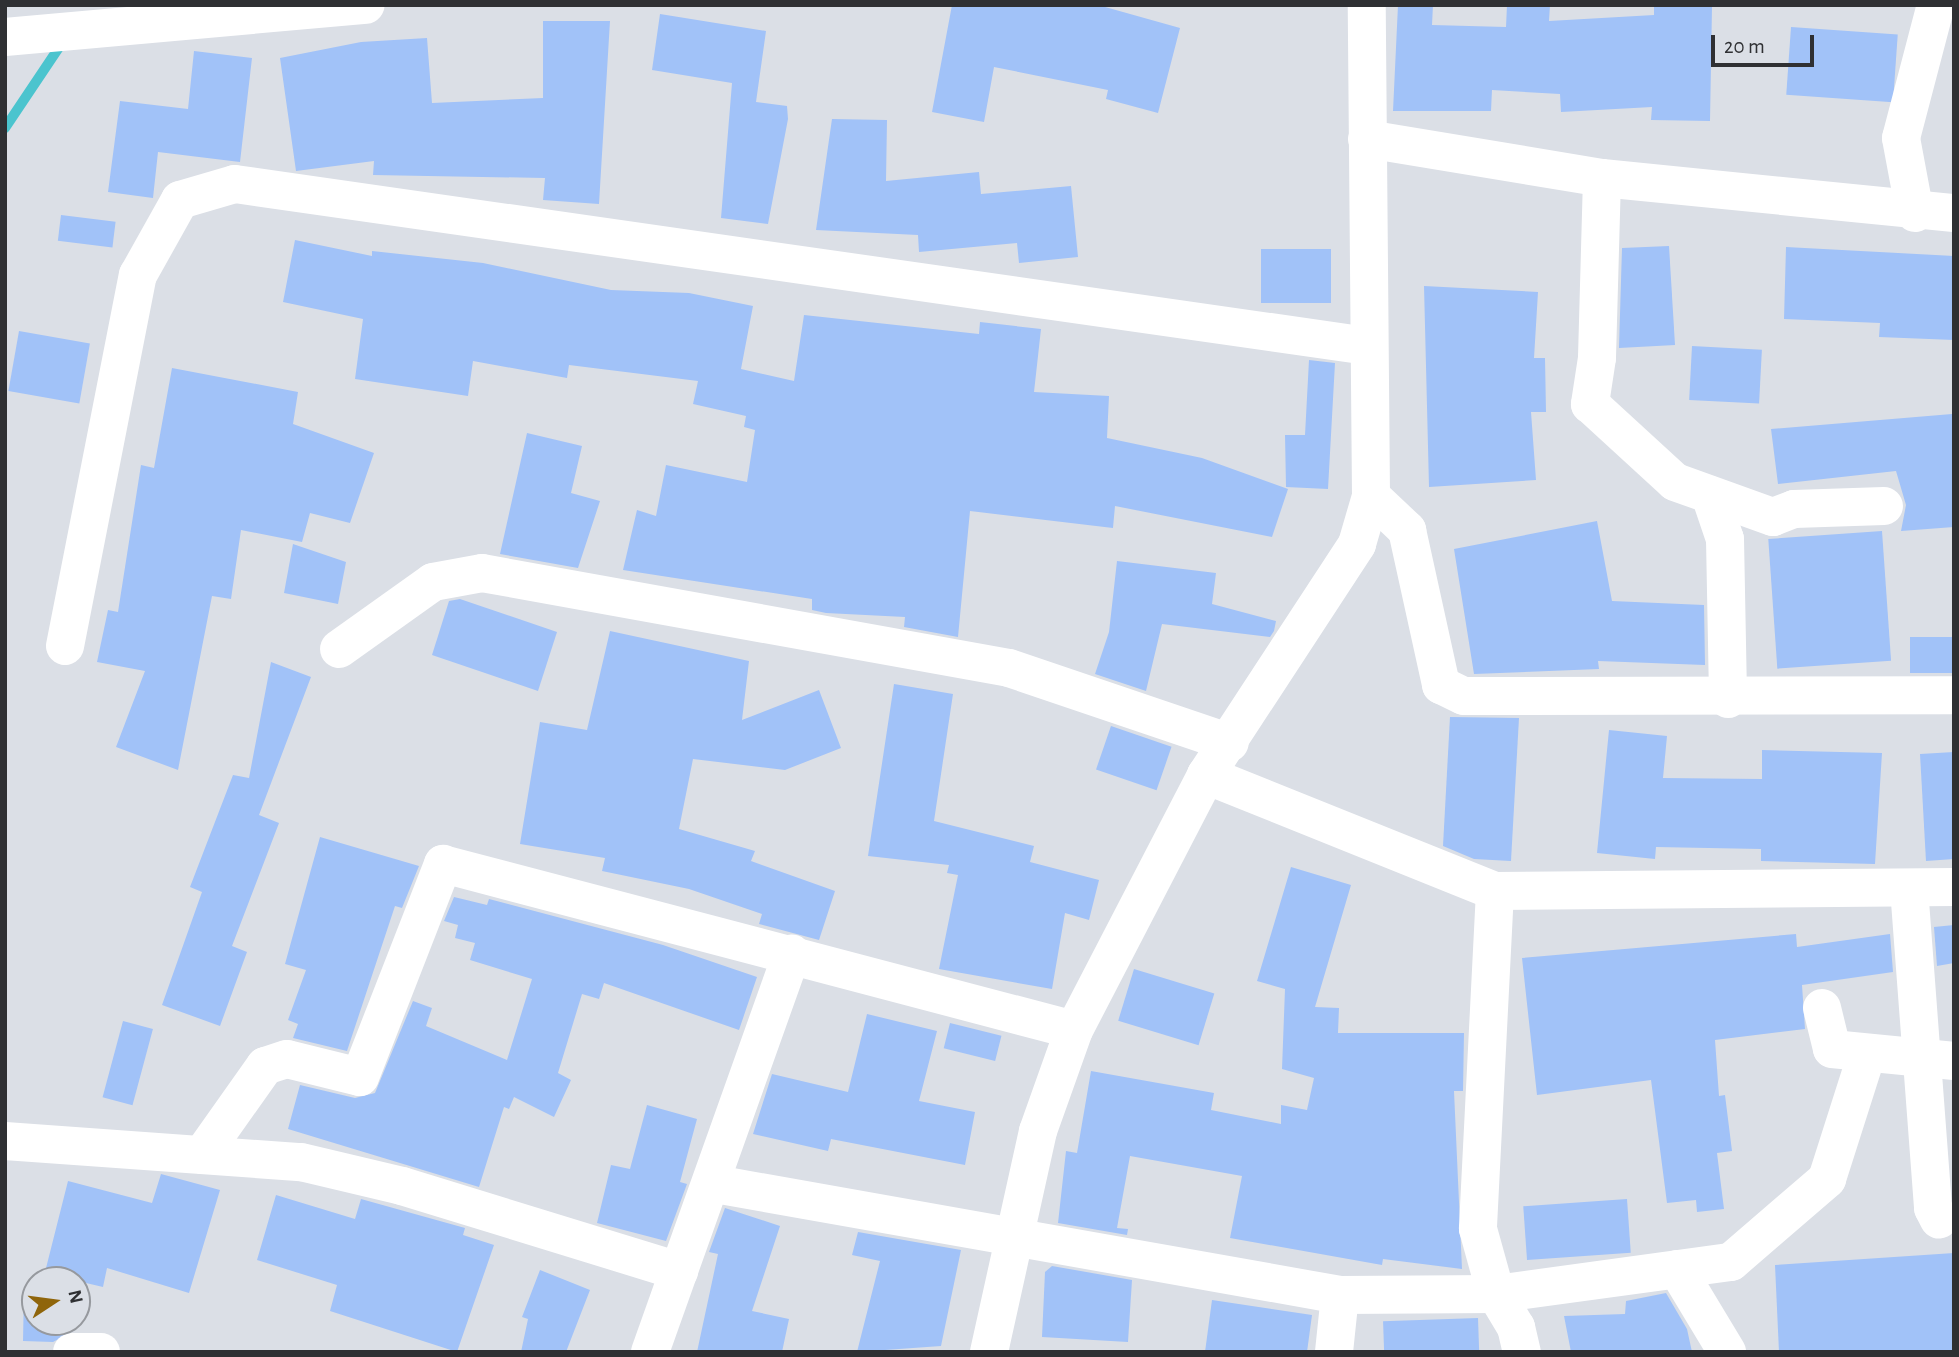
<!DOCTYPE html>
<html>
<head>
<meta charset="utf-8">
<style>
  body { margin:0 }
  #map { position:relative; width:1959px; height:1357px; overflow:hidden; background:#dbdfe6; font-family:"Alegreya Sans",sans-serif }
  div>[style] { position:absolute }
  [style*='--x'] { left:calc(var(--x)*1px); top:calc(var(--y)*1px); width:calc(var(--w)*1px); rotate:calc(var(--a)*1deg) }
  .stream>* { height:10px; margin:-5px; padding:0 5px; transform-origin:5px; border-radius:5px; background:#4bc4ce }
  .building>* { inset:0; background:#a1c2f8; transform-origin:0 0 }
  .minor>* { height:38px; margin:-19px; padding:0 19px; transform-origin:19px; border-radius:19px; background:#fff }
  span { translate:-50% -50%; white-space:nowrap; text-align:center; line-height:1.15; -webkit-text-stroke:5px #dbdfe6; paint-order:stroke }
  .frame { position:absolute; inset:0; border:7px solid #2f3033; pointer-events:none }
  .north { position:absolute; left:21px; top:1266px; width:70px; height:70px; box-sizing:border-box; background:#dbdfe6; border:2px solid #96999e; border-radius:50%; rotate:77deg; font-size:19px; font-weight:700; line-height:28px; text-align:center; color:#2f3033 }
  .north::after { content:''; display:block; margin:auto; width:24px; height:32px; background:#8f650b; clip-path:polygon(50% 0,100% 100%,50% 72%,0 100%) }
  .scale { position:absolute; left:1711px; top:35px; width:103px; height:32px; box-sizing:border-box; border:4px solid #2f3033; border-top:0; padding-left:9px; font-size:21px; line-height:24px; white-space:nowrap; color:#2f3033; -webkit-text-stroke:5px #dbdfe6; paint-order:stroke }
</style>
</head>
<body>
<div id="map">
  <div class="stream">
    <div style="--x:5;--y:128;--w:106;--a:-56.2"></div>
  </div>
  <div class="building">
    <div style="clip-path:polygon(952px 5px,1098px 5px,1180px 28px,1158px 113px,1106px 99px,1108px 90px,994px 67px,984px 122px,932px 112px)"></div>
    <div style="clip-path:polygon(1398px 5px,1433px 5px,1432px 25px,1506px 27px,1507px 5px,1550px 5px,1549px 21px,1654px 15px,1654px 6px,1712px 7px,1710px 121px,1651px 120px,1652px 107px,1561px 112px,1560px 94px,1492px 90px,1491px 111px,1393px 111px)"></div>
    <div style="clip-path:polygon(660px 14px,766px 31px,756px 102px,787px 106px,788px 119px,768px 224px,721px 218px,732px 83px,652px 70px)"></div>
    <div style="clip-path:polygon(543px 21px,610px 21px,599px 204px,543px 200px,545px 178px,373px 175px,374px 161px,296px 171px,280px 58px,361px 42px,427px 38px,432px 103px,543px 98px)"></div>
    <div style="left:1791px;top:27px;width:107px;height:68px;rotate:4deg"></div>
    <div style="clip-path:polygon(194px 51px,252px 58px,240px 162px,158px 152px,153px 198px,108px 192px,120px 101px,188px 109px)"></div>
    <div style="clip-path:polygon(832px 119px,887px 120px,886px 181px,979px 172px,981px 194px,1071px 186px,1078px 257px,1019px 263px,1017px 243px,919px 252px,918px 235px,816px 230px)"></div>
    <div style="left:61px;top:215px;width:55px;height:26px;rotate:7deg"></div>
    <div style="clip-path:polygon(295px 240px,372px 256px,372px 251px,483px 263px,611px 290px,689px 293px,753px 306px,741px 369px,794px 381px,804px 315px,979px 334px,980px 322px,1041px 329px,1034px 392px,1109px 396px,1107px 438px,1202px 458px,1288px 489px,1272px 537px,1115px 506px,1113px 528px,970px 511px,958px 637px,904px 627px,905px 617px,826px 613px,812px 610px,812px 599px,623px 570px,637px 510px,656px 516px,666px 465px,747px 482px,755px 430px,744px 427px,746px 416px,693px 404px,698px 381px,569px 365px,567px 378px,473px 361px,468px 396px,355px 379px,363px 319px,283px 302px)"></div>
    <div style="clip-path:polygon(1669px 246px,1675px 345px,1619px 348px,1622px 248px)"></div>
    <div style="clip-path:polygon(1786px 247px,1954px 256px,1954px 340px,1879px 337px,1880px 323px,1784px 319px)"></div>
    <div style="left:1261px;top:249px;width:70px;height:54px"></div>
    <div style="clip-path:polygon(1424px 286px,1538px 292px,1534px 358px,1545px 358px,1546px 412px,1531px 412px,1536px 480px,1429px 487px)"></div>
    <div style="left:19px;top:331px;width:72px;height:61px;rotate:10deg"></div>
    <div style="left:1692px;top:346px;width:70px;height:54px;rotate:3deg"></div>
    <div style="clip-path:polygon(1309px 360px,1335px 363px,1328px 489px,1286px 487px,1285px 435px,1305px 435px)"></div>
    <div style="clip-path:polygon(172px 368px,298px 392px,293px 424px,374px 453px,350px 523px,310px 513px,302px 542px,241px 530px,231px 599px,212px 596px,178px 770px,116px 747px,145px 671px,97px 662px,108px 610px,118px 612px,141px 465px,154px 468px)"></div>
    <div style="clip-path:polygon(1952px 414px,1954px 527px,1901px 531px,1906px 505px,1896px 471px,1778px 484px,1771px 429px)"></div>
    <div style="clip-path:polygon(527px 433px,582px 446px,571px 493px,600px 501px,578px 568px,500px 554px)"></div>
    <div style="clip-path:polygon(1597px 521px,1612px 601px,1704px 605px,1705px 665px,1598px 661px,1599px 669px,1474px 674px,1454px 549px)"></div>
    <div style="left:1882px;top:531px;width:130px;height:114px;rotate:86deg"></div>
    <div style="clip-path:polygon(293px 544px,346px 562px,338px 604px,284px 593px)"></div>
    <div style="clip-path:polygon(1117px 561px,1216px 573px,1212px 604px,1276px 621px,1274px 631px,1270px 637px,1162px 624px,1146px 691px,1095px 674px,1109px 632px)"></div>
    <div style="clip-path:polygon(460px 599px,557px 632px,538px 691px,432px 655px,449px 601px)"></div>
    <div style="clip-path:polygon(610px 631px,749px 661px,742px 720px,819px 690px,841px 748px,785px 770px,693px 759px,679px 829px,755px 851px,751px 861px,835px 891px,819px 940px,759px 924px,762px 914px,689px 889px,602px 871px,605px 858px,520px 844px,540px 722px,587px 730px)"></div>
    <div style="left:1910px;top:637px;width:44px;height:36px"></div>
    <div style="clip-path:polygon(271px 662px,311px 677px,259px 815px,279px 823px,232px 946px,247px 952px,220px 1026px,162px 1005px,202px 892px,190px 887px,233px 775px,249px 778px)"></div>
    <div style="clip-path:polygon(894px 684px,953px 694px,934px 821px,1034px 846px,1030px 862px,1099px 880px,1089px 920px,1065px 913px,1052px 989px,939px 969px,958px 875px,947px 873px,949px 865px,868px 856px)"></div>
    <div style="clip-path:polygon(1450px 717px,1519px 718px,1511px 861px,1474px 859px,1443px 846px)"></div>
    <div style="left:1111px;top:726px;width:64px;height:46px;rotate:19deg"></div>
    <div style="clip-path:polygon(1609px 730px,1667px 736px,1663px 778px,1762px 779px,1762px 750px,1882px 753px,1875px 864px,1761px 861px,1761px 849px,1656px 847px,1655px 859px,1597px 853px)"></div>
    <div style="clip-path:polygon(1954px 752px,1954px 859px,1926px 861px,1920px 754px)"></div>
    <div style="clip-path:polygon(320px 837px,419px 866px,402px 908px,395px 906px,347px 1051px,293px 1038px,298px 1024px,288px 1020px,306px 970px,285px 964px)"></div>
    <div style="clip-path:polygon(1291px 867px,1351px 885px,1315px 1007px,1339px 1008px,1338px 1033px,1464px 1033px,1463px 1091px,1454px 1091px,1462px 1269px,1383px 1259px,1382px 1265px,1230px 1238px,1242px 1176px,1130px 1156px,1117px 1228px,1128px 1229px,1127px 1235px,1058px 1223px,1066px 1151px,1077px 1153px,1091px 1071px,1214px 1093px,1211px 1110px,1281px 1124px,1281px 1105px,1307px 1110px,1314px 1078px,1282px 1069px,1285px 989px,1257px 981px)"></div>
    <div style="clip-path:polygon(454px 897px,487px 905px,489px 899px,663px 945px,757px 977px,739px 1030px,604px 983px,599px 999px,582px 994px,558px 1073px,571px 1080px,554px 1117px,514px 1097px,509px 1109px,504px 1107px,479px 1187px,288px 1129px,300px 1085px,355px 1098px,375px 1093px,413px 1001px,432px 1008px,426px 1026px,507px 1060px,532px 979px,470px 960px,475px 943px,455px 938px,458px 925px,444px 921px)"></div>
    <div style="clip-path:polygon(1954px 925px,1954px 963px,1937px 966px,1934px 927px)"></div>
    <div style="clip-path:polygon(1796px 934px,1797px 947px,1890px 934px,1893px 972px,1802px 985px,1805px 1029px,1715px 1040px,1719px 1096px,1725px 1095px,1732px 1151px,1717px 1153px,1724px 1209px,1697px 1212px,1696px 1200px,1667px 1203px,1651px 1080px,1537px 1095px,1522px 958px)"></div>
    <div style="left:1134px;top:969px;width:84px;height:54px;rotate:17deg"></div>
    <div style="clip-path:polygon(867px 1014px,937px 1031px,919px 1101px,975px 1112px,965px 1165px,831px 1139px,828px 1151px,753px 1134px,772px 1074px,848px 1092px)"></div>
    <div style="left:123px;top:1021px;width:31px;height:79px;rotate:15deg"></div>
    <div style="left:950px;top:1023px;width:53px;height:26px;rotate:14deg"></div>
    <div style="clip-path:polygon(647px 1105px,697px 1119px,680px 1182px,687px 1184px,666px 1241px,597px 1223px,611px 1165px,630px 1169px)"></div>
    <div style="clip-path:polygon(161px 1174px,220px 1190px,189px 1293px,107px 1268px,103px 1287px,86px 1283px,85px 1313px,77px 1313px,77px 1280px,43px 1280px,68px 1181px,152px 1203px)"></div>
    <div style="clip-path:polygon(276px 1195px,355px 1219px,361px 1199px,465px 1228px,463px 1235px,494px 1245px,457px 1352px,330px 1311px,337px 1285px,257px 1260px)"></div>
    <div style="left:1627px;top:1199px;width:54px;height:104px;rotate:86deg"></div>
    <div style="clip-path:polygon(725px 1208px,780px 1226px,752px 1311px,789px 1319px,782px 1352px,697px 1352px,718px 1254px,709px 1252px)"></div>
    <div style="clip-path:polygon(858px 1232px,961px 1250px,941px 1346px,857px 1352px,880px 1261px,852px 1255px)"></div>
    <div style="clip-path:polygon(1954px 1253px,1954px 1352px,1779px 1352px,1775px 1265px)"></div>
    <div style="clip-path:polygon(1052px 1266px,1132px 1280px,1128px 1342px,1042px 1337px,1045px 1272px)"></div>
    <div style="clip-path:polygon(540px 1270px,590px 1290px,566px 1352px,521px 1352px,528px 1319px,522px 1317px)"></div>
    <div style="clip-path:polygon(24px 1290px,35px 1290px,35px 1322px,75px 1322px,75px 1330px,53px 1342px,23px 1341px)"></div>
    <div style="clip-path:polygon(1666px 1293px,1687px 1329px,1692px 1352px,1571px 1352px,1564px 1316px,1625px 1314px,1626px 1301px)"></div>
    <div style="clip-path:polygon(1212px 1300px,1312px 1315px,1307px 1352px,1205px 1352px)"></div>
    <div style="left:1478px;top:1318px;width:34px;height:95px;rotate:88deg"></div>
  </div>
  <div class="minor">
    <div style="--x:5;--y:37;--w:362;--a:-5.1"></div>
    <div style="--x:1367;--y:139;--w:238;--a:9.4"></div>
    <div style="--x:1602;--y:178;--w:354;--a:5.7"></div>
    <div style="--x:1602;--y:178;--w:180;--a:91.6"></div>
    <div style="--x:1597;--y:358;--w:47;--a:98.7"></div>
    <div style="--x:1590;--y:404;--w:115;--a:42.5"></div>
    <div style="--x:1675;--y:482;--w:104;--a:19.7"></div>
    <div style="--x:1773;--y:517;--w:22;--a:-21"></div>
    <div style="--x:1794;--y:509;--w:90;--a:-1.9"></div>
    <div style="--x:1915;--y:213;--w:76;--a:-100.6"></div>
    <div style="--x:1901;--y:138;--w:138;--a:-75.3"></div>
    <div style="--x:1710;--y:495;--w:46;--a:71.2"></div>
    <div style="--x:1725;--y:539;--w:160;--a:88.9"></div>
    <div style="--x:1371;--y:496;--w:50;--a:43.4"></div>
    <div style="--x:1407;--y:530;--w:159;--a:77.6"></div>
    <div style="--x:1441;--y:685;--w:25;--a:26"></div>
    <div style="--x:1464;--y:696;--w:490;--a:-0.1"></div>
    <div style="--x:65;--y:646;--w:378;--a:-78.9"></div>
    <div style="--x:138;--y:275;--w:86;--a:-60.8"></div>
    <div style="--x:180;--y:200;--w:57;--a:-16.2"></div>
    <div style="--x:235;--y:184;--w:1144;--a:8.14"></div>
    <div style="--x:339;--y:649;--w:115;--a:-35.5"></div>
    <div style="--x:433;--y:582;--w:50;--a:-10.4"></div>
    <div style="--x:482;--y:573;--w:535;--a:10.22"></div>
    <div style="--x:1009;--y:668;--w:233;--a:18.7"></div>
    <div style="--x:1206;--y:775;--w:311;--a:21.9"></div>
    <div style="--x:1495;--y:891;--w:459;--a:-0.5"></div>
    <div style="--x:1909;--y:888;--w:321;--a:85.7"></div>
    <div style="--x:1933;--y:1208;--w:13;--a:63"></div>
    <div style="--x:1495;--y:891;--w:338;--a:92.9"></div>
    <div style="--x:1478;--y:1229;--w:67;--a:74.5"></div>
    <div style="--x:1496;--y:1294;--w:39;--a:59"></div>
    <div style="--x:1516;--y:1327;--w:26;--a:77"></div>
    <div style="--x:1822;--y:1008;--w:42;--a:76.3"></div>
    <div style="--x:1832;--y:1049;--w:123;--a:5.6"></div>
    <div style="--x:5;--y:1141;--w:297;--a:4.1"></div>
    <div style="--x:301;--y:1162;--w:104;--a:13.4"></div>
    <div style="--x:402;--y:1186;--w:290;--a:17.1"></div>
    <div style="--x:202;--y:1155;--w:109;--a:-54.7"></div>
    <div style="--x:265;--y:1066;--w:23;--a:-18"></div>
    <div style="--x:287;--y:1059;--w:75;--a:13.9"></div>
    <div style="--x:360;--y:1077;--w:229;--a:-68.7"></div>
    <div style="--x:443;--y:864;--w:652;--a:14.74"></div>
    <div style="--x:715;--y:1184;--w:635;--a:10.07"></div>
    <div style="--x:1340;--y:1295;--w:156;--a:-0.4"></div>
    <div style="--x:1496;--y:1294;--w:237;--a:-7.8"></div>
    <div style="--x:1731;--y:1262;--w:127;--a:-40.8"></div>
    <div style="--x:1827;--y:1179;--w:128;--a:-72.3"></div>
    <div style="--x:1677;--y:1269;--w:97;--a:58.9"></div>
    <div style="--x:72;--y:1352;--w:29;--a:0"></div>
    <div style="--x:650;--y:1352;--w:423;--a:-70.4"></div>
    <div style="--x:989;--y:1352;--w:226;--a:-77.5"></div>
    <div style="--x:1038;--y:1131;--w:107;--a:-70.4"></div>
    <div style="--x:1074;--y:1030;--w:287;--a:-62.6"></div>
    <div style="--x:1206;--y:775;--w:276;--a:-56.8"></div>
    <div style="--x:1357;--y:544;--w:50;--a:-73.7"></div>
    <div style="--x:1371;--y:496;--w:491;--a:-90.5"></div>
    <div style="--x:1334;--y:1352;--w:57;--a:-84"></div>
  </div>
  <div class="frame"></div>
  <div class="north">N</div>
  <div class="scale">20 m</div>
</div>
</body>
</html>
